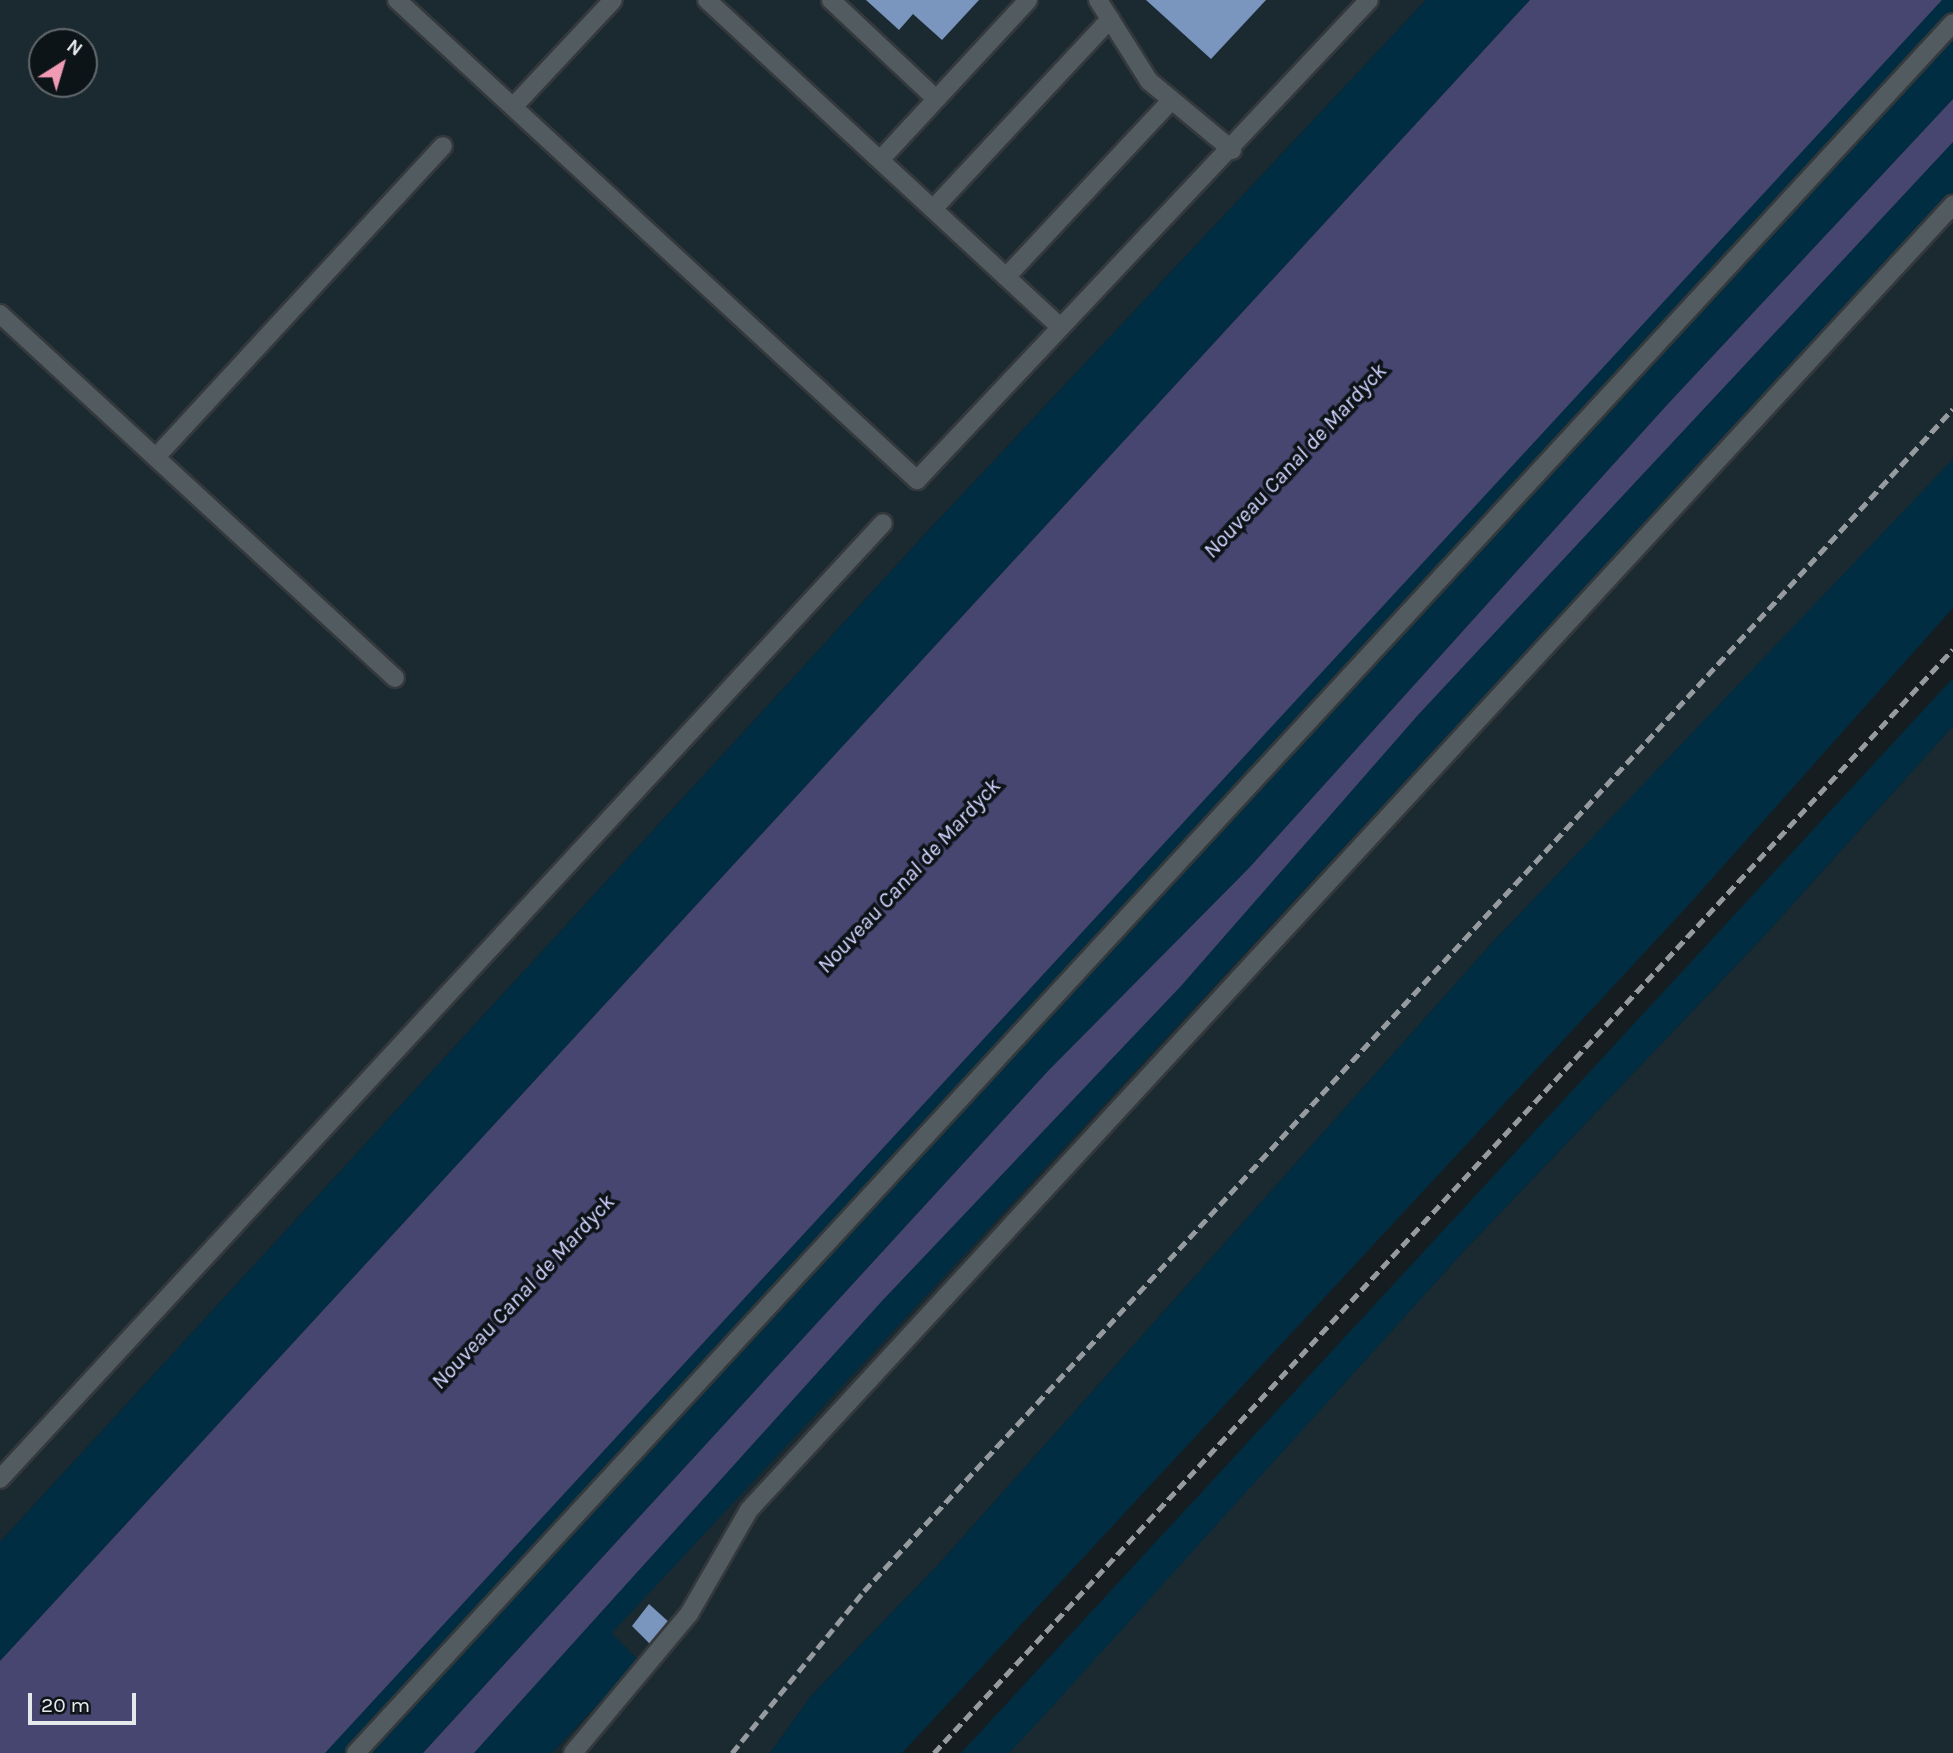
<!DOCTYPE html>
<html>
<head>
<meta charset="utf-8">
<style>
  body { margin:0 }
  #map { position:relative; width:1953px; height:1753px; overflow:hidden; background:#151d21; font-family:Karla,sans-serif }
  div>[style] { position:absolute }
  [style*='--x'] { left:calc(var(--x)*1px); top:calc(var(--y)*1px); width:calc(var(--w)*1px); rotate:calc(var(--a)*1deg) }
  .built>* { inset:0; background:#1b2930 }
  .green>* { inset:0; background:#002d41 }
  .water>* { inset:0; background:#474670 }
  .building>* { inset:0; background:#7a95be }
  .roads { filter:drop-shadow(2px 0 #34393c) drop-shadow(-2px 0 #34393c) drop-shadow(0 2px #34393c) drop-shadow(0 -2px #34393c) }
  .service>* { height:18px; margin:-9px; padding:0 9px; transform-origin:9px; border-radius:9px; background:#525b60 }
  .rail>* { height:5px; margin-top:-2.5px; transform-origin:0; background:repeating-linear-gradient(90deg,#959b9e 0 10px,transparent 0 15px) }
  span { translate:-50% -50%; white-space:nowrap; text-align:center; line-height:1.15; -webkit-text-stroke:7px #0c1418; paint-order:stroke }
  .water-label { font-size:23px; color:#d2d3ff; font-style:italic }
  .north { position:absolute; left:28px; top:28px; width:70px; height:70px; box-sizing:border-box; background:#0c1418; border:2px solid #62696d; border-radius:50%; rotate:37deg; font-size:19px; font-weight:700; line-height:28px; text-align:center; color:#e4e9ec }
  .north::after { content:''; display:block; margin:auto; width:24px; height:32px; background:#f19ab3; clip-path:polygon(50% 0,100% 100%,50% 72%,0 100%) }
  .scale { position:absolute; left:28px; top:1693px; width:108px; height:32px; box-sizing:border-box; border:4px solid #e4e9ec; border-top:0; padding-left:9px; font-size:21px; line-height:24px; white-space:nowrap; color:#e4e9ec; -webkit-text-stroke:5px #0c1418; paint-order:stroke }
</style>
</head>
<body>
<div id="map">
  <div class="built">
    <div style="clip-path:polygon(evenodd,0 0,1426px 0,927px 532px,0 1542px,0 0,42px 42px,84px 42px,84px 84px,42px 84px,42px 42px)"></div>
    <div style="clip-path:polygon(1953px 193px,1953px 459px,1930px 485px,1491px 944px,937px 1566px,811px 1696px,770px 1753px,552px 1753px,639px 1661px,611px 1633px)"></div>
    <div style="clip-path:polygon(1953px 726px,1953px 1753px,1009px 1753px,1464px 1251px,1765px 935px)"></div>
  </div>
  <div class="green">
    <div style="clip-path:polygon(1426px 0,1530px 0,0 1661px,0 1542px,927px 532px)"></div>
    <div style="clip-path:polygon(1942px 0,1953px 0,1953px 99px,1666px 406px,1249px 868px,1048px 1071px,423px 1753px,325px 1753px)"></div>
    <div style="clip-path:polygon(1953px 142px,1953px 193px,612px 1633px,639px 1661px,552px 1753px,474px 1753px,882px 1301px,1181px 986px,1418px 715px)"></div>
    <div style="clip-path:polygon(1953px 459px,1953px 608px,1683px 911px,902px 1753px,770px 1753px,811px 1696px,937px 1566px,1491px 944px)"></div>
    <div style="clip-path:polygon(1953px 678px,1953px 726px,1765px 935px,1464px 1251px,1042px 1718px,1009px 1753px,961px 1753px)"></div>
  </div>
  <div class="water">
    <div style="clip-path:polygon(1530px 0,1942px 0,325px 1753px,0 1753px,0 1661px)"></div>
    <div style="clip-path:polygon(1953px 99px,1953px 142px,1418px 715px,1181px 986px,882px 1301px,474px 1753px,423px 1753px,1048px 1071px,1249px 868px,1666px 406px)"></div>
  </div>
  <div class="building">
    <div style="clip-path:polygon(866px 0,979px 0,942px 40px,913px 14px,899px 30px)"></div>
    <div style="clip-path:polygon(1146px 0,1266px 0,1211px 59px)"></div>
    <div style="clip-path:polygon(649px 1604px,671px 1624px,651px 1645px,632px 1626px)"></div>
  </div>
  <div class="roads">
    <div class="service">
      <div style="--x:397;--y:0;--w:708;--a:42.71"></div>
      <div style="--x:917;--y:480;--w:659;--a:-46.72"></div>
      <div style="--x:707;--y:0;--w:480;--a:42.8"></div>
      <div style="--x:831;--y:0;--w:144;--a:43.3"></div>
      <div style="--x:1098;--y:0;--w:96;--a:57.8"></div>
      <div style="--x:1149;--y:81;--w:108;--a:39.7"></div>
      <div style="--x:513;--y:107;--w:146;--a:-46.9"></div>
      <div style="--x:880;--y:160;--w:218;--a:-47.2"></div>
      <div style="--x:933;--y:209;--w:260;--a:-47"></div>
      <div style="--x:1006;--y:277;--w:240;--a:-46.9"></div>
      <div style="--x:0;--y:314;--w:537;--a:42.66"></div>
      <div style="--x:156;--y:457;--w:423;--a:-47.3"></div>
      <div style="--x:0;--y:1479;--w:1301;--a:-47.27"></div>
      <div style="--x:356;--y:1753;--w:2354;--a:-47.29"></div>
      <div style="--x:573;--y:1753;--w:181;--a:-50.2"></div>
      <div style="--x:689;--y:1614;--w:120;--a:-60"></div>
      <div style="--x:749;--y:1510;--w:1776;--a:-47.31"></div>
    </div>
  </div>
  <div class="rail">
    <div style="--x:732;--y:1753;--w:209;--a:-50.8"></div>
    <div style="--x:864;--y:1591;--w:1607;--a:-47.35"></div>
    <div style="--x:934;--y:1753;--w:1502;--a:-47.29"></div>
  </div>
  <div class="water-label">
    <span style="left:1295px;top:461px;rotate:-47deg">Nouveau Canal de Mardyck</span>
    <span style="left:909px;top:876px;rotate:-47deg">Nouveau Canal de Mardyck</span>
    <span style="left:523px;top:1292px;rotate:-47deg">Nouveau Canal de Mardyck</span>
  </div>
  <div class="north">N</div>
  <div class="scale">20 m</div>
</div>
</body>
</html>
